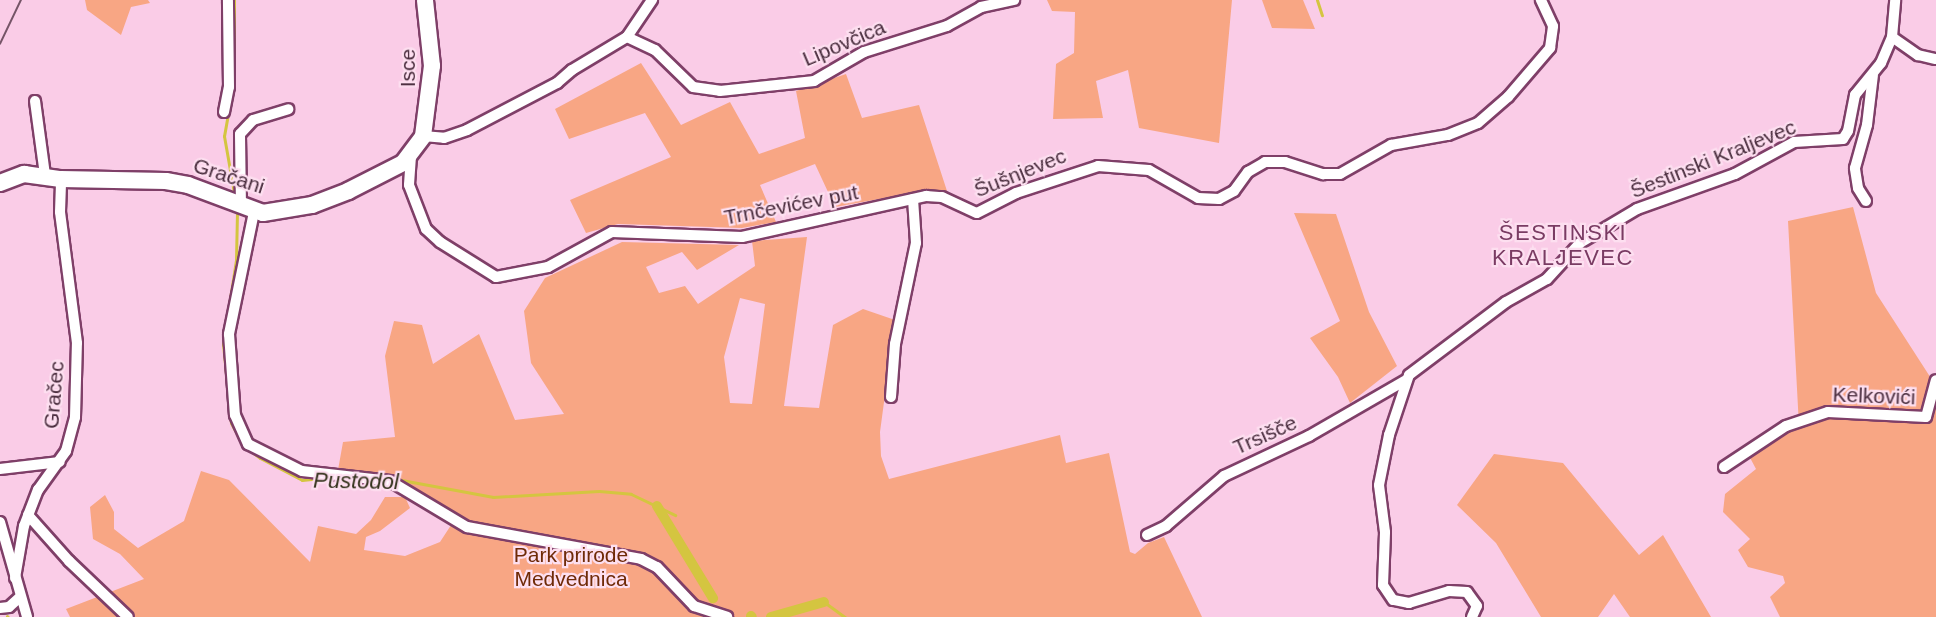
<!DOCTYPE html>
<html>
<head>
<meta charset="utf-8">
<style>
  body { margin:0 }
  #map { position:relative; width:1936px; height:617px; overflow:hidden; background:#facce7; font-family:Helvetica,sans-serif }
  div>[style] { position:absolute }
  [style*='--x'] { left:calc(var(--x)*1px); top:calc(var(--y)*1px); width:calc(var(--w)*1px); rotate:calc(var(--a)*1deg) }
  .green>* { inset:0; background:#f8a684 }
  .stream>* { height:3px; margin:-1.5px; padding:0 1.5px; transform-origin:1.5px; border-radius:1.5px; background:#d4c540 }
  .canal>* { height:10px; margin:-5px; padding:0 5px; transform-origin:5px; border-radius:5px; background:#d4c540 }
  .roads { filter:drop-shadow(2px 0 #7f3f68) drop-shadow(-2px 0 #7f3f68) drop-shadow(0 2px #7f3f68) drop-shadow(0 -2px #7f3f68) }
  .street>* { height:10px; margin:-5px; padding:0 5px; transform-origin:5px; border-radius:5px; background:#fff }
  .secondary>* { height:16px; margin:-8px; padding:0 8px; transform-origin:8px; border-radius:8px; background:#fff }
  .tram>* { height:1.5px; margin:-0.75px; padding:0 0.75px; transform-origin:0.75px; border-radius:0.75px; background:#755467 }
  span { translate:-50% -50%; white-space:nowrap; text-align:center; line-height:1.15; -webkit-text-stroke:4.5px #fddff0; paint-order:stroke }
  .street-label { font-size:21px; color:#492c3d }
  .park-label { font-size:21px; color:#6f2a07 }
  .neighbourhood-label { font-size:22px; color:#7a3b63; letter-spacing:1.5px }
  .water-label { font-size:22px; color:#33311b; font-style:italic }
</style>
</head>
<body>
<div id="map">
  <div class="green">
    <div style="clip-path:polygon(85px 0,148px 0,150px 3px,131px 7px,121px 35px,87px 10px)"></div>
    <div style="clip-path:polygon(1047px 0,1232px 0,1219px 143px,1139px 128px,1128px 70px,1096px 81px,1103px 118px,1053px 119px,1056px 64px,1074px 53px,1075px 12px,1052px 11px)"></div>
    <div style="clip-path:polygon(1262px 0,1303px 0,1315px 29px,1272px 28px)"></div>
    <div style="clip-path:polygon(641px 63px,681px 125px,730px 102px,759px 154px,805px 138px,796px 91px,846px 74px,862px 118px,919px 105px,947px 191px,912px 193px,835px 207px,815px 164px,760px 185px,776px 222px,742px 228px,618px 224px,586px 233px,570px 200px,671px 157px,645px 113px,569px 139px,555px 109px)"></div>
    <div style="clip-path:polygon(1853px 207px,1876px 293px,1936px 386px,1936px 617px,1780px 617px,1770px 597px,1785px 583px,1783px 576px,1748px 567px,1738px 550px,1750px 539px,1723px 512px,1725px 494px,1756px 469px,1747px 452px,1770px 437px,1799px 426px,1788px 221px)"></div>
    <div style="clip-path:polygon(1294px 213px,1336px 214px,1369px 312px,1397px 366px,1350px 403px,1338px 377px,1310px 338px,1340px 321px)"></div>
    <div style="clip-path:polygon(evenodd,807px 237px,784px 406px,819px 408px,833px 325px,863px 309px,895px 320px,880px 432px,881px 456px,889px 479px,1060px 435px,1066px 463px,1109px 453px,1130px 552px,1135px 554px,1148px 543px,1164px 537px,1202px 617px,70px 617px,66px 609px,144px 579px,120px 554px,93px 539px,90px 507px,105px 495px,114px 512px,114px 529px,138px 548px,184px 521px,201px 471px,229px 480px,310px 562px,318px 526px,356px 534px,371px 520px,385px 497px,405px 497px,410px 508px,380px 531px,366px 537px,364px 550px,405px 556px,440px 542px,455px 519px,385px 478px,338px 470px,343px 442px,395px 437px,385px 356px,394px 321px,422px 325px,433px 364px,479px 334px,515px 420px,564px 414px,531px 363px,524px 311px,545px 278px,622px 242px,739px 245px,697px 270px,682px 252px,646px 267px,659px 293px,685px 286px,698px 304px,755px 266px,752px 241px,807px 237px,740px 298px,765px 304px,752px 404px,730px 403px,724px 357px,740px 298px)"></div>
    <div style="clip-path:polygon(1494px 454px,1563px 463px,1639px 555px,1663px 535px,1711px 617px,1630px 617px,1614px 594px,1598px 617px,1541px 617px,1496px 543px,1457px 505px)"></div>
  </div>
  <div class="stream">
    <div style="--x:234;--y:0;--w:68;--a:90"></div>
    <div style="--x:1317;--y:0;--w:16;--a:72"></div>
    <div style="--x:234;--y:80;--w:57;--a:100.1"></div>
    <div style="--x:224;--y:136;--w:58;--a:80"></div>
    <div style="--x:237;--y:212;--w:48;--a:91.2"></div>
    <div style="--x:236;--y:260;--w:85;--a:98.8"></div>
    <div style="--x:223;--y:344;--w:79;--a:84.2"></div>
    <div style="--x:231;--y:423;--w:26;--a:61"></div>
    <div style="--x:244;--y:446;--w:20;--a:37"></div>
    <div style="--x:260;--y:458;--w:47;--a:27.6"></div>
    <div style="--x:302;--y:480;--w:19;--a:-6"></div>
    <div style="--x:396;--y:479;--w:99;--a:10.5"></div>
    <div style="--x:493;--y:497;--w:106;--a:-3.2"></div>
    <div style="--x:599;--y:491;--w:32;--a:5"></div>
    <div style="--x:631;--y:494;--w:49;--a:25.5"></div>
    <div style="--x:824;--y:602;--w:26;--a:36"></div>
    <div style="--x:7;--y:616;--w:1;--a:45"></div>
  </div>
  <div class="canal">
    <div style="--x:657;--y:506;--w:108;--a:58.7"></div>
    <div style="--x:751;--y:616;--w:1;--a:45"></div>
    <div style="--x:771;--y:617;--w:55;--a:-15.8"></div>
  </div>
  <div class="roads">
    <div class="street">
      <div style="--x:627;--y:37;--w:31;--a:25"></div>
      <div style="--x:655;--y:50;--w:53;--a:44.2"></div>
      <div style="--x:693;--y:87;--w:27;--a:8"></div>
      <div style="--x:720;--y:91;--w:95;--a:-6.1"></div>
      <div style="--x:814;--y:81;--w:58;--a:-30.1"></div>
      <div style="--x:864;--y:52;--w:87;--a:-17.4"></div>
      <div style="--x:947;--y:26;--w:39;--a:-29"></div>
      <div style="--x:981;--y:7;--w:34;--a:-12"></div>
      <div style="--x:1892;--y:37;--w:32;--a:35"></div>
      <div style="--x:1918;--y:55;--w:18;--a:13"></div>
      <div style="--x:35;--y:101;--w:75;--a:82.3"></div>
      <div style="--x:224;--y:112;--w:25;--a:-79"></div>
      <div style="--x:229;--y:87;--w:87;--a:-90.7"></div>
      <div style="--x:423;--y:136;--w:21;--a:5"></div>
      <div style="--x:444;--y:138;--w:24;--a:-19"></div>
      <div style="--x:467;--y:130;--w:102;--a:-27.6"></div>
      <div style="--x:557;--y:83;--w:20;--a:-41"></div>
      <div style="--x:572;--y:70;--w:64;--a:-31"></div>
      <div style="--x:627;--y:37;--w:45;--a:-56"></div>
      <div style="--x:411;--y:156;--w:29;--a:94"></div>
      <div style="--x:409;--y:185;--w:47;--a:68.9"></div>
      <div style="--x:426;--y:229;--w:19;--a:43"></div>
      <div style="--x:440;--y:242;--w:66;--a:32"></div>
      <div style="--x:496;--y:277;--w:53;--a:-10.9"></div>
      <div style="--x:548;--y:267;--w:73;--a:-28.7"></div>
      <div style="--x:612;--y:232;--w:130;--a:2.2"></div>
      <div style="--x:742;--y:237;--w:189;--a:-12.6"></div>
      <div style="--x:926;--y:196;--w:16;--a:4"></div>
      <div style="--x:942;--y:197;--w:38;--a:25"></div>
      <div style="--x:977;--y:213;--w:44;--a:-27.1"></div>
      <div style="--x:1016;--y:193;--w:86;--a:-18.2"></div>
      <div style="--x:1098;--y:166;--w:51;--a:4.5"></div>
      <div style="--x:1149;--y:170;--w:56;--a:29.7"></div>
      <div style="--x:1198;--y:198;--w:21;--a:3"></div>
      <div style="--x:1219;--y:199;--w:17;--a:-28"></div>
      <div style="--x:1234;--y:191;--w:24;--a:-54"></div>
      <div style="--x:1248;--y:172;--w:20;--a:-30"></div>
      <div style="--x:1265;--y:162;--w:20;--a:0"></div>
      <div style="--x:1285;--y:162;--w:40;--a:18"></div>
      <div style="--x:1323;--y:174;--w:17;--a:0"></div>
      <div style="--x:1340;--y:174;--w:59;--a:-29.6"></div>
      <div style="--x:1391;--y:145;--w:58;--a:-10"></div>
      <div style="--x:1448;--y:135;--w:32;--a:-22"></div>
      <div style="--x:1478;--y:123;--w:40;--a:-41"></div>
      <div style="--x:1508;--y:97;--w:65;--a:-49.4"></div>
      <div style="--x:1550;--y:48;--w:22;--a:-82"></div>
      <div style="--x:1553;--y:26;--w:29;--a:-115"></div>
      <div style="--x:1866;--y:201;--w:15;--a:-122"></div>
      <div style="--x:1858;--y:188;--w:20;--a:-99"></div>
      <div style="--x:1855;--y:168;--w:45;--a:-74.4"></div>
      <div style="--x:1867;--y:125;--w:50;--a:-83.2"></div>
      <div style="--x:241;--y:207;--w:73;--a:-90.8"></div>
      <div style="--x:240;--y:134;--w:19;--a:-47"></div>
      <div style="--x:253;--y:120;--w:37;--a:-17"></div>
      <div style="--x:254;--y:212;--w:125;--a:101.6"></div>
      <div style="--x:229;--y:334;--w:81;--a:85.8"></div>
      <div style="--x:235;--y:415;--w:32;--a:66"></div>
      <div style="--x:248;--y:444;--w:60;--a:26.6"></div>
      <div style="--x:302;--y:471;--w:89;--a:6.5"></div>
      <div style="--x:390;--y:481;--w:90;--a:30.9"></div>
      <div style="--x:467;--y:527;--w:177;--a:10.4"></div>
      <div style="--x:641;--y:559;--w:18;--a:27"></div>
      <div style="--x:657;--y:567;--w:54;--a:46.5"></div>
      <div style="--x:694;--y:606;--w:35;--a:18"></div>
      <div style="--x:891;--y:397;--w:53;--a:-85.7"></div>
      <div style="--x:895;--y:344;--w:103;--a:-78.3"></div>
      <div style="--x:916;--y:243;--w:44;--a:-93.9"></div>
      <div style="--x:1724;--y:467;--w:74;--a:-33.5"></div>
      <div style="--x:1786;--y:426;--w:44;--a:-18.4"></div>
      <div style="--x:1828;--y:412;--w:98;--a:2.9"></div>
      <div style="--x:1926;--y:417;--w:38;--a:-75"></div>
      <div style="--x:0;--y:469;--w:60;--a:-6.7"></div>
      <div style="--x:28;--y:515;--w:62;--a:48.3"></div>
      <div style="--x:69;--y:561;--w:81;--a:43.5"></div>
      <div style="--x:0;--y:522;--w:99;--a:74.1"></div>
      <div style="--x:1147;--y:535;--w:21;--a:-25"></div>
      <div style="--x:1166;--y:526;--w:77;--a:-40.8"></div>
      <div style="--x:1224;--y:476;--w:94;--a:-25.2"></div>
      <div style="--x:1309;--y:436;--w:112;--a:-30"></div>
      <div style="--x:15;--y:578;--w:53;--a:-80.2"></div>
      <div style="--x:24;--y:526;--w:39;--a:-69"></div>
      <div style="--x:38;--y:490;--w:48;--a:-54.3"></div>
      <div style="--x:66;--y:451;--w:35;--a:-75"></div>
      <div style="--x:75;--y:417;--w:74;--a:-88.5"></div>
      <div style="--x:77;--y:343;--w:132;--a:-97.4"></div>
      <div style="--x:60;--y:212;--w:33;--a:-88"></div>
      <div style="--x:0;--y:608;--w:9;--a:-6"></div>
      <div style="--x:9;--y:607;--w:13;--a:-42"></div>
      <div style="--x:1472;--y:617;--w:12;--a:-66"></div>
      <div style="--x:1477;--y:606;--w:17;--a:-126"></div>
      <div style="--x:1467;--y:592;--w:18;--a:-177"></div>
      <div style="--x:1449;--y:591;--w:42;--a:163.3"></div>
      <div style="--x:1409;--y:603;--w:16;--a:-169"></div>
      <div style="--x:1393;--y:600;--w:18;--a:-124"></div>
      <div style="--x:1383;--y:585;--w:53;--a:-87.8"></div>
      <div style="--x:1385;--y:532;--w:47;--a:-97.3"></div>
      <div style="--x:1379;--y:485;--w:51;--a:-78.7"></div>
      <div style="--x:1389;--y:435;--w:63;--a:-71.6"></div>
      <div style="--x:1409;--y:375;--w:121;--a:-37"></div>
      <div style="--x:1506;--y:302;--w:47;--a:-29.3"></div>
      <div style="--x:1547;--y:279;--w:49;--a:-47.5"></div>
      <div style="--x:1580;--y:243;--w:66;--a:-30.8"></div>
      <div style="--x:1637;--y:209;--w:104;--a:-19.7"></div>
      <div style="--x:1735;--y:174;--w:67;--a:-28.5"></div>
      <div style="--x:1794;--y:142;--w:49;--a:-3.5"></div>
      <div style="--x:1843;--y:139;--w:9;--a:-58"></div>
      <div style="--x:1848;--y:131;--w:37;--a:-79"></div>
      <div style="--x:1855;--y:95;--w:41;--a:-50.9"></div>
      <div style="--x:1881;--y:63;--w:28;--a:-67"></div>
      <div style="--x:1892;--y:37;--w:37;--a:-85"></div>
    </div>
    <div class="secondary">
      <div style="--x:0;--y:183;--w:26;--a:-21"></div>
      <div style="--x:24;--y:174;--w:37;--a:8"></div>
      <div style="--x:61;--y:179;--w:105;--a:1.1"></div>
      <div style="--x:166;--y:181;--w:22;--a:10"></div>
      <div style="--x:188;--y:185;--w:80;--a:20.5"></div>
      <div style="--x:263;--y:213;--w:50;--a:-9.3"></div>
      <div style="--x:312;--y:205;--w:39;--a:-21"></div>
      <div style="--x:348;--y:191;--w:62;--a:-27"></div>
      <div style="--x:403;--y:163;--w:34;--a:-53"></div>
      <div style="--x:423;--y:136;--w:71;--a:-82.7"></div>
      <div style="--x:432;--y:66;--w:66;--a:-96.1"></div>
    </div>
  </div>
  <div class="tram">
    <div style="--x:0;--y:44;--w:49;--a:-64.5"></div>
  </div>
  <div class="street-label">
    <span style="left:844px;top:43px;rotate:-23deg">Lipovčica</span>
    <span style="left:408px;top:68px;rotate:-90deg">Isce</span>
    <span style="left:1713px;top:159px;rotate:-22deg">Šestinski Kraljevec</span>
    <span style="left:1020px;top:173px;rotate:-22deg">Šušnjevec</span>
    <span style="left:229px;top:176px;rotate:18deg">Gračani</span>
    <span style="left:791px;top:205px;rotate:-11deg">Trnčevićev put</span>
    <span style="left:54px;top:395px;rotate:-85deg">Gračec</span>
    <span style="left:1874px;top:396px;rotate:2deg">Kelkovići</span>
    <span style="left:1265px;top:435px;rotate:-24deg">Trsišče</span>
  </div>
  <div class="park-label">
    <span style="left:571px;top:567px">Park prirode<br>Medvednica</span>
  </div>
  <div class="neighbourhood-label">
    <span style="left:1563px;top:245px">ŠESTINSKI<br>KRALJEVEC</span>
  </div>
  <div class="water-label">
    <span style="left:356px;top:481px;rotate:1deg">Pustodol</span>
  </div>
</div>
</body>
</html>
